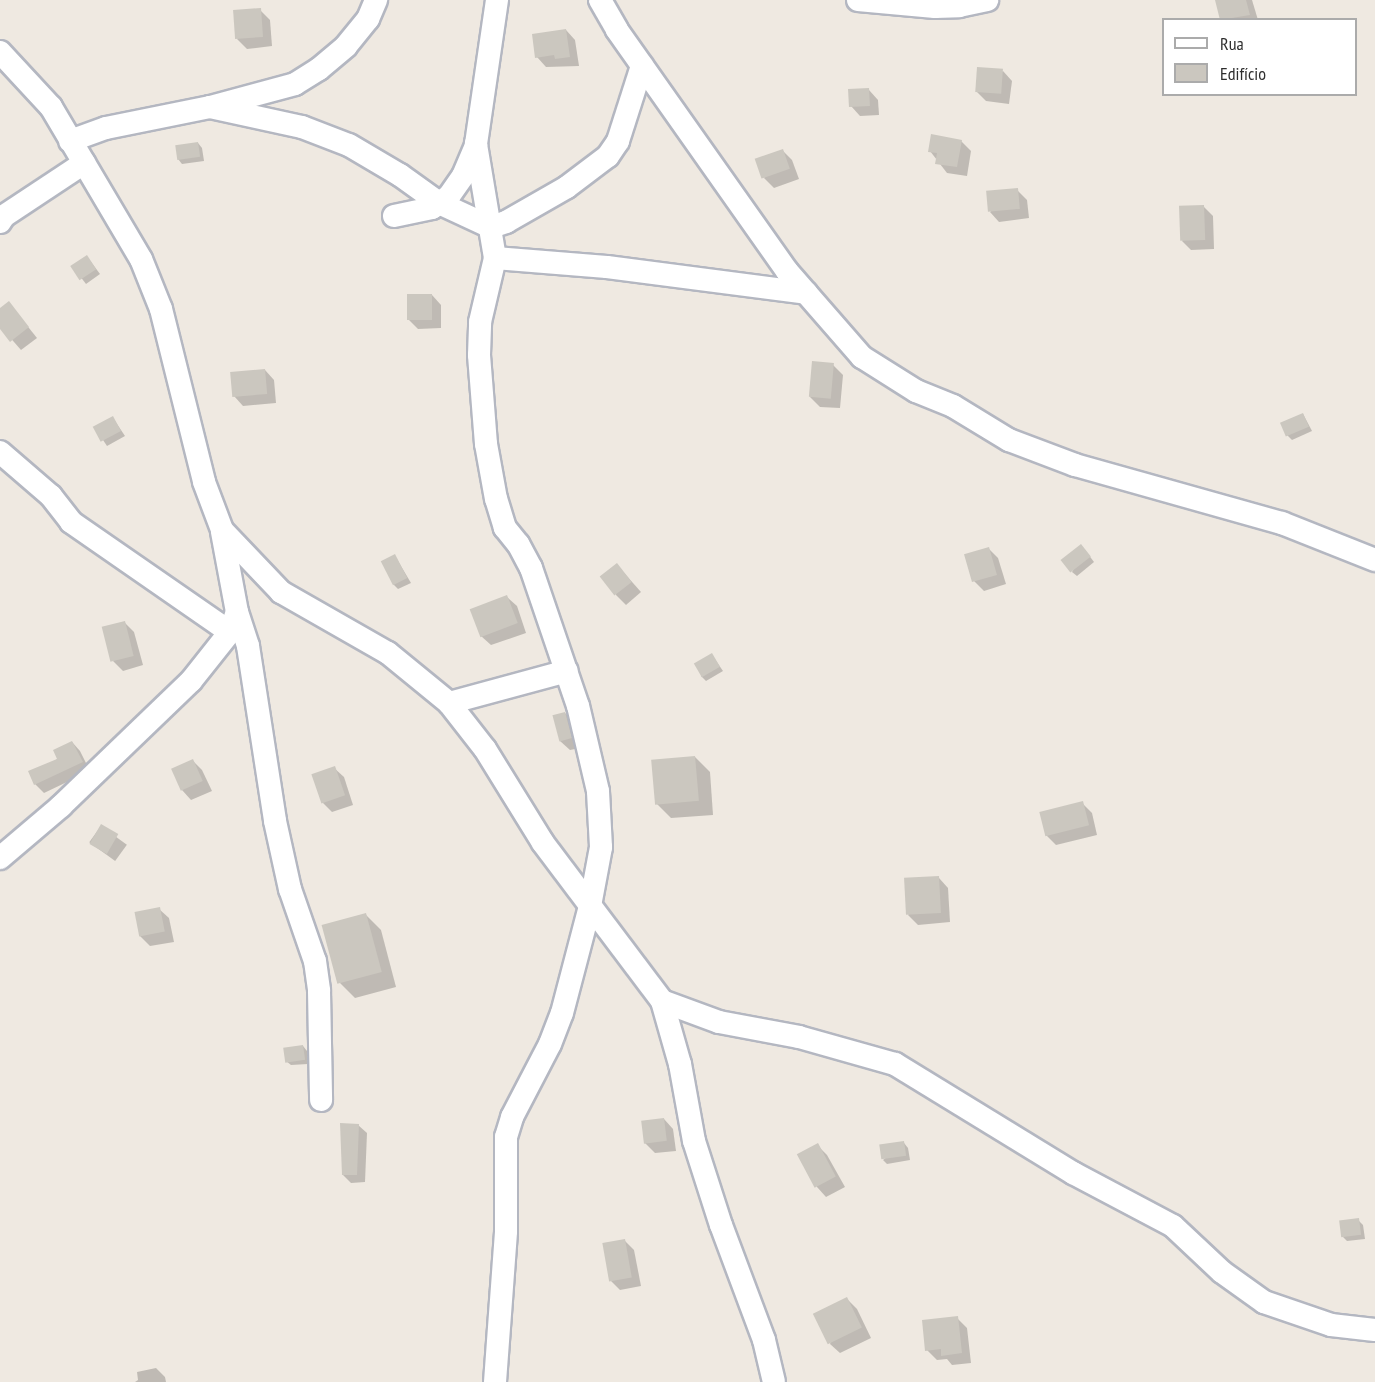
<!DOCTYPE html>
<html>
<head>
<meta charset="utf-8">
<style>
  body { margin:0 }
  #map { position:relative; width:1375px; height:1382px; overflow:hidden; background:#efe9e1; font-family:"PT Sans Narrow",sans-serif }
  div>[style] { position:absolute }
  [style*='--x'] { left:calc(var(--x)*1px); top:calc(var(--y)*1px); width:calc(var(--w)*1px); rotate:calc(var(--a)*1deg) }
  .shadow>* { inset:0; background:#0003; transform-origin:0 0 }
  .building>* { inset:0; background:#cbc7bf; transform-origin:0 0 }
  .roads { filter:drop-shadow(2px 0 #b4b7c1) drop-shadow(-2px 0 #b4b7c1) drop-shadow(0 2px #b4b7c1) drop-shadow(0 -2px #b4b7c1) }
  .minor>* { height:22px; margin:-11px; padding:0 11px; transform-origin:11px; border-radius:11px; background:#fff }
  span { translate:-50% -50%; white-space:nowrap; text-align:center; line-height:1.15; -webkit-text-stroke:6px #fff; paint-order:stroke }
  .legend { position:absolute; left:1162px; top:18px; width:195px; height:78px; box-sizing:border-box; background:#fff; border:2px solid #ababab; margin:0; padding:8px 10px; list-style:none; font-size:18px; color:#2e2e2e }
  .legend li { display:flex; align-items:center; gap:12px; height:30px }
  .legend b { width:30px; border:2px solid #ababab }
</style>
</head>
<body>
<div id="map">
  <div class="shadow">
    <div style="clip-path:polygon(1217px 0,1252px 0,1258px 20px,1222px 20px)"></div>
    <div style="clip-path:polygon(260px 10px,270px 20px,272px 46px,247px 49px,237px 39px)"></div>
    <div style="clip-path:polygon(566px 30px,575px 40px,579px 66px,546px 67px,537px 57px)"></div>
    <div style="clip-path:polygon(1003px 71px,1012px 81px,1009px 104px,986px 101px,976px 91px)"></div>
    <div style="clip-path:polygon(869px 90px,878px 100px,879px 115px,860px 116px,851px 106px)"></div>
    <div style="clip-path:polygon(961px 141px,971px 151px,967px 176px,947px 173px,930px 151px)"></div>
    <div style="clip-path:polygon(198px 143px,202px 148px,204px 161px,182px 164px,178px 159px)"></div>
    <div style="clip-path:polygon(782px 150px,792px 160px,799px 179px,774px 188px,764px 178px)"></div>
    <div style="clip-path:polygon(1017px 190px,1027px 200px,1029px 218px,999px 222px,990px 212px)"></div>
    <div style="clip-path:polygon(1203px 206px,1213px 216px,1214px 249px,1191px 250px,1182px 241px)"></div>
    <div style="clip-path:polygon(91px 262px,100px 274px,86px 284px,73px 267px)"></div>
    <div style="clip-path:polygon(432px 295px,441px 305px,441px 328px,418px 329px,408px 319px)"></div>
    <div style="clip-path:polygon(9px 303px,37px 338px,21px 350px,0 326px,0 310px)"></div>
    <div style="clip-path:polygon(833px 365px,843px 375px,840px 408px,820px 407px,810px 397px)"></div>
    <div style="clip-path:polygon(265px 370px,274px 380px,276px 403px,243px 406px,234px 396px)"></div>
    <div style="clip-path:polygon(1303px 414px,1312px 431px,1292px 440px,1287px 435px)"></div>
    <div style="clip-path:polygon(113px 418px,125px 436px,107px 446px,95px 428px)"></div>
    <div style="clip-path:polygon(988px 548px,998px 558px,1006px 584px,984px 591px,974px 581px)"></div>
    <div style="clip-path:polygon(1085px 550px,1094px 562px,1077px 576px,1072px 572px)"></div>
    <div style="clip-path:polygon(395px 556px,411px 583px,398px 589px,394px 585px)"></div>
    <div style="clip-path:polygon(617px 565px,641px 592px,626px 605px,616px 595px)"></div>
    <div style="clip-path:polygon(507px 597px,517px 606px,526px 633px,491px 645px,481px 636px)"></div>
    <div style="clip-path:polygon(124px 622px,134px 632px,143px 665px,123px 671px,113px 661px)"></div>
    <div style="clip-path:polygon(712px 655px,723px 671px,706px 681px,701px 676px)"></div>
    <div style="clip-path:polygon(565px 713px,575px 723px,580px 748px,570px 750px,560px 741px)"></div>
    <div style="clip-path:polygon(72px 742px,80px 751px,90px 771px,44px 793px,35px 784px)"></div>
    <div style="clip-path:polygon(695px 757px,710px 772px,713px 815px,671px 818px,656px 803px)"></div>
    <div style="clip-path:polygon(193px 761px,202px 770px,212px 791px,191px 800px,182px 790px)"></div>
    <div style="clip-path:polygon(334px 768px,344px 777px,353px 805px,332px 812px,322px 802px)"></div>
    <div style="clip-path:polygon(1082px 803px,1092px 813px,1097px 835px,1056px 845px,1046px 835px)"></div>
    <div style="left:101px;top:826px;width:32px;height:20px;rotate:36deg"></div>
    <div style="clip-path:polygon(939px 878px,948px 888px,950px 922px,918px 925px,908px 915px)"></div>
    <div style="clip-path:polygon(159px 909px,169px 918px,174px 942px,150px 946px,140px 936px)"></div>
    <div style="clip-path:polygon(366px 915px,381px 930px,396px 987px,355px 998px,340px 983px)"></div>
    <div style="clip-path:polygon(303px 1046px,307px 1051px,308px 1064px,291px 1065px,286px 1061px)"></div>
    <div style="clip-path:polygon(664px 1119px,673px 1129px,676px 1151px,655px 1153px,645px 1143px)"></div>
    <div style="clip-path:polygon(358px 1125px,367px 1133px,365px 1182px,351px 1183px,343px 1175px)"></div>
    <div style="clip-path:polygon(904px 1143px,908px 1148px,910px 1160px,887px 1164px,883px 1160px)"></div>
    <div style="clip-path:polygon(817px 1145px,827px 1155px,845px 1187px,826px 1197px,817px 1187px)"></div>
    <div style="clip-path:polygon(1358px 1220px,1363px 1225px,1365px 1239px,1347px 1241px,1343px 1237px)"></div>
    <div style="clip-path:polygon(625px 1241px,634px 1250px,641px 1286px,620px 1290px,610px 1280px)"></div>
    <div style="clip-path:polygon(847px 1299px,857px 1309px,871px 1338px,840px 1353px,830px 1344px)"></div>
    <div style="clip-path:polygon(957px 1318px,967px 1328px,971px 1363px,952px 1365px,947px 1359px,937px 1360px,927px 1350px)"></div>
    <div style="clip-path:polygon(156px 1368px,165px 1377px,166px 1382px,135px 1382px,138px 1380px,137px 1372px)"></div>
  </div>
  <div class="building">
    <div style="clip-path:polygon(1215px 0,1246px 0,1250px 15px,1220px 20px)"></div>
    <div style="left:261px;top:8px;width:29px;height:28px;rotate:86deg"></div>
    <div style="clip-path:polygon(566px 29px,570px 57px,555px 59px,554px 55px,535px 58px,532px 34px)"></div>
    <div style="left:977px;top:67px;width:26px;height:25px;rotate:4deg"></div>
    <div style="left:869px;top:88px;width:18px;height:21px;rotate:87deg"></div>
    <div style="clip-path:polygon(931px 134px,962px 140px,957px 167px,935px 164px,937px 153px,928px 152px)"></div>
    <div style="left:198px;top:142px;width:15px;height:23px;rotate:82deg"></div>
    <div style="left:783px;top:149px;width:21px;height:30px;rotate:71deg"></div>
    <div style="left:1018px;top:188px;width:21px;height:32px;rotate:85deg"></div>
    <div style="left:1204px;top:205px;width:35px;height:25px;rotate:88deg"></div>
    <div style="left:87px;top:255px;width:17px;height:20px;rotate:57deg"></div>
    <div style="left:407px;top:294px;width:25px;height:26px"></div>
    <div style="clip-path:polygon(9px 301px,29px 327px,10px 342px,0 329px,0 308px)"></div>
    <div style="left:812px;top:361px;width:22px;height:36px;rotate:5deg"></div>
    <div style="left:265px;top:369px;width:25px;height:35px;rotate:85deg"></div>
    <div style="left:1303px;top:413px;width:15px;height:25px;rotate:67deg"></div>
    <div style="left:113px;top:416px;width:17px;height:23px;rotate:62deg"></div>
    <div style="left:1081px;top:544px;width:16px;height:26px;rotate:52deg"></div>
    <div style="left:989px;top:547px;width:29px;height:26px;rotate:74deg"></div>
    <div style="left:395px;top:554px;width:27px;height:16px;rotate:63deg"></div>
    <div style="left:617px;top:563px;width:24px;height:22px;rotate:52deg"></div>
    <div style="left:507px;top:595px;width:30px;height:40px;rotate:69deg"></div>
    <div style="left:125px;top:621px;width:36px;height:24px;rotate:76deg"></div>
    <div style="left:712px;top:653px;width:16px;height:21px;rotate:60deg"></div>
    <div style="left:565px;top:712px;width:27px;height:13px;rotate:75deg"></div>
    <div style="clip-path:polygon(72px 741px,83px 762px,34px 785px,28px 771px,57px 759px,53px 750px)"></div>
    <div style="left:695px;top:756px;width:45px;height:44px;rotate:85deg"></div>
    <div style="left:193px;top:759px;width:24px;height:24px;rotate:66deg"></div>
    <div style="left:335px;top:766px;width:31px;height:25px;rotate:71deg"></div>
    <div style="left:1083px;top:801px;width:25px;height:45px;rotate:76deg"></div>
    <div style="left:101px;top:824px;width:20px;height:23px;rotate:30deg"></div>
    <div style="left:939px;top:876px;width:37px;height:35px;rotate:87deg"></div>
    <div style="left:160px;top:907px;width:25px;height:26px;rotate:79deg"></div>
    <div style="left:366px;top:913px;width:61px;height:46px;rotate:75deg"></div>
    <div style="left:303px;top:1045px;width:15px;height:20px;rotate:82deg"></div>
    <div style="left:664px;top:1118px;width:23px;height:23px;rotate:83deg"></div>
    <div style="clip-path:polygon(340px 1123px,359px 1124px,357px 1175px,342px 1175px)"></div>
    <div style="left:904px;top:1141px;width:15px;height:25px;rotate:82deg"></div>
    <div style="left:818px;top:1143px;width:38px;height:24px;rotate:62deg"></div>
    <div style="left:1359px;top:1218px;width:17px;height:20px;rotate:83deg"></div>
    <div style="left:625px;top:1239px;width:39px;height:23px;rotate:80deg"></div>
    <div style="left:847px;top:1297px;width:34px;height:38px;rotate:64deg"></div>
    <div style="clip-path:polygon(958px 1316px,962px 1353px,941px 1356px,941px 1349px,925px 1351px,922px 1320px)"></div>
  </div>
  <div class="roads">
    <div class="minor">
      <div style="--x:600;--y:0;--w:34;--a:60"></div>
      <div style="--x:617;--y:30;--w:295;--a:54.8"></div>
      <div style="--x:787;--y:271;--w:114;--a:48.9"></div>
      <div style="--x:862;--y:357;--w:64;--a:32.2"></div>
      <div style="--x:916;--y:391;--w:40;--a:22"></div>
      <div style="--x:953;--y:406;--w:66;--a:31.3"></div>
      <div style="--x:1009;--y:440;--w:71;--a:20.7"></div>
      <div style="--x:1075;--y:465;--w:215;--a:15.7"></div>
      <div style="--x:1282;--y:523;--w:100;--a:21.7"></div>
      <div style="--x:858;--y:0;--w:77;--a:5.2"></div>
      <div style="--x:935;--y:7;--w:24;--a:-2"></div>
      <div style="--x:959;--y:6;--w:29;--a:-12"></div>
      <div style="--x:0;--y:52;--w:75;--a:47.2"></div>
      <div style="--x:51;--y:107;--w:177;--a:59.4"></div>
      <div style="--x:141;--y:259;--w:54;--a:68.2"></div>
      <div style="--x:161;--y:309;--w:178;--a:76"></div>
      <div style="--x:204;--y:482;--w:51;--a:69.4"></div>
      <div style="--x:222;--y:530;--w:86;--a:46.4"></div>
      <div style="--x:281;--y:592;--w:123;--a:29.7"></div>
      <div style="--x:388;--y:653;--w:79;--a:39.3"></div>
      <div style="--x:449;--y:703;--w:58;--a:52"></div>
      <div style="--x:485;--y:749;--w:110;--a:58.3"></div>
      <div style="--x:543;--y:843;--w:198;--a:53"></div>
      <div style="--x:662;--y:1001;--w:61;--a:20.2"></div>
      <div style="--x:719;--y:1022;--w:81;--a:10.6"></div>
      <div style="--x:799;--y:1037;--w:100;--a:15.7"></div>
      <div style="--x:895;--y:1064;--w:209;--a:31.5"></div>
      <div style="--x:1073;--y:1173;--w:113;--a:27.9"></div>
      <div style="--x:1173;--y:1226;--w:67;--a:43.2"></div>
      <div style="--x:1222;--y:1272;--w:52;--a:35.5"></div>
      <div style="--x:1264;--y:1302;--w:71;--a:18.9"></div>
      <div style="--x:1331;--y:1325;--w:44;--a:6.5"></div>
      <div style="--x:210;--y:107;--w:94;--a:12.3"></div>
      <div style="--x:302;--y:127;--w:50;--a:21"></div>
      <div style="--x:349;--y:145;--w:59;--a:30.5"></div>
      <div style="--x:400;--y:175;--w:48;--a:35.7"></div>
      <div style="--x:439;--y:203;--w:57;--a:24.8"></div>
      <div style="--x:491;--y:227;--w:16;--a:-18"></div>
      <div style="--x:506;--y:222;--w:70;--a:-29.8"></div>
      <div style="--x:567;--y:187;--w:51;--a:-37.1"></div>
      <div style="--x:608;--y:156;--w:18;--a:-56"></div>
      <div style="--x:618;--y:141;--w:79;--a:-72.3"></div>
      <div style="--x:70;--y:141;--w:38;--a:-20"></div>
      <div style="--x:106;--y:128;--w:106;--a:-11.4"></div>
      <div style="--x:210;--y:107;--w:88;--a:-15.1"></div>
      <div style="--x:295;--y:84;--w:28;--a:-32"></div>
      <div style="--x:319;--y:69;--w:35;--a:-40"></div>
      <div style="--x:346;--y:46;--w:35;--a:-51"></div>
      <div style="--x:368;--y:19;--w:21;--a:-67"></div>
      <div style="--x:394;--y:216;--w:39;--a:-12"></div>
      <div style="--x:432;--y:208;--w:21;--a:-35"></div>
      <div style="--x:449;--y:196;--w:24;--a:-55"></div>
      <div style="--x:463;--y:176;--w:34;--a:-67"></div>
      <div style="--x:0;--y:222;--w:7;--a:-56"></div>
      <div style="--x:4;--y:216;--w:96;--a:-33.5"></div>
      <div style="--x:495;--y:258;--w:112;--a:4.6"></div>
      <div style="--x:607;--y:267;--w:201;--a:7.4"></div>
      <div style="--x:0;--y:452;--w:67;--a:40.8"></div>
      <div style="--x:51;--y:496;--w:33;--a:52"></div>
      <div style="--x:71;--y:522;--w:193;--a:34.7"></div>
      <div style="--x:237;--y:612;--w:36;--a:72"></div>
      <div style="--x:248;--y:646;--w:177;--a:81.2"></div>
      <div style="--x:275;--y:821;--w:70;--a:77.6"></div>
      <div style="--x:290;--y:889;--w:76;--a:70.9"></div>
      <div style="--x:315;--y:961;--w:30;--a:82"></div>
      <div style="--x:319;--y:991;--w:109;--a:88.9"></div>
      <div style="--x:449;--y:703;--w:122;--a:-15.2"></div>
      <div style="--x:0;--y:858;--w:80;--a:-40.4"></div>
      <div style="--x:61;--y:806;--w:180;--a:-43.9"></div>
      <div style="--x:191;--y:681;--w:63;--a:-51.5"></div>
      <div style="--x:230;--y:632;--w:21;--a:-71"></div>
      <div style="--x:237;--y:612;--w:81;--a:-100.6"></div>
      <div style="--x:662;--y:1001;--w:66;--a:74.1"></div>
      <div style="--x:680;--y:1064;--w:78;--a:79.7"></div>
      <div style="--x:694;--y:1141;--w:88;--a:72.2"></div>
      <div style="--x:721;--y:1225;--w:123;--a:69.5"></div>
      <div style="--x:764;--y:1340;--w:43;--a:76.6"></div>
      <div style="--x:495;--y:1382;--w:151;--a:-85.8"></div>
      <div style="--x:506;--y:1231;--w:94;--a:-90"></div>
      <div style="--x:506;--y:1137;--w:21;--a:-73"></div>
      <div style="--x:512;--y:1117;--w:82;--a:-62.5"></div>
      <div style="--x:550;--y:1044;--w:33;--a:-69"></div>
      <div style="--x:562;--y:1013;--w:111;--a:-75.3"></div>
      <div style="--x:590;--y:906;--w:60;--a:-79.4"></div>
      <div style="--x:601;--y:847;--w:56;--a:-93.1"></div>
      <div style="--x:598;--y:791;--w:87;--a:-103.2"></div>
      <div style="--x:578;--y:706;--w:146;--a:-108.8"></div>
      <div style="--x:531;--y:568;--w:27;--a:-118"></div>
      <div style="--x:518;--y:544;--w:21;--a:-129"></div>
      <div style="--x:505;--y:528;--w:30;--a:-107"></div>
      <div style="--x:496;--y:499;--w:56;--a:-100.3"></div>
      <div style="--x:486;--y:444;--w:89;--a:-94.5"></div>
      <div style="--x:479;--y:355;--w:33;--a:-88"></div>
      <div style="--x:480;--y:322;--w:66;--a:-76.8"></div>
      <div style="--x:495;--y:258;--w:116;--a:-99.5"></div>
      <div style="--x:476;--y:144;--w:146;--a:-81.7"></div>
    </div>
  </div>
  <ul class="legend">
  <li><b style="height:8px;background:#fff"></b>Rua</li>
  <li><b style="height:16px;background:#cbc7bf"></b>Edifício</li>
  </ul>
</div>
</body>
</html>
